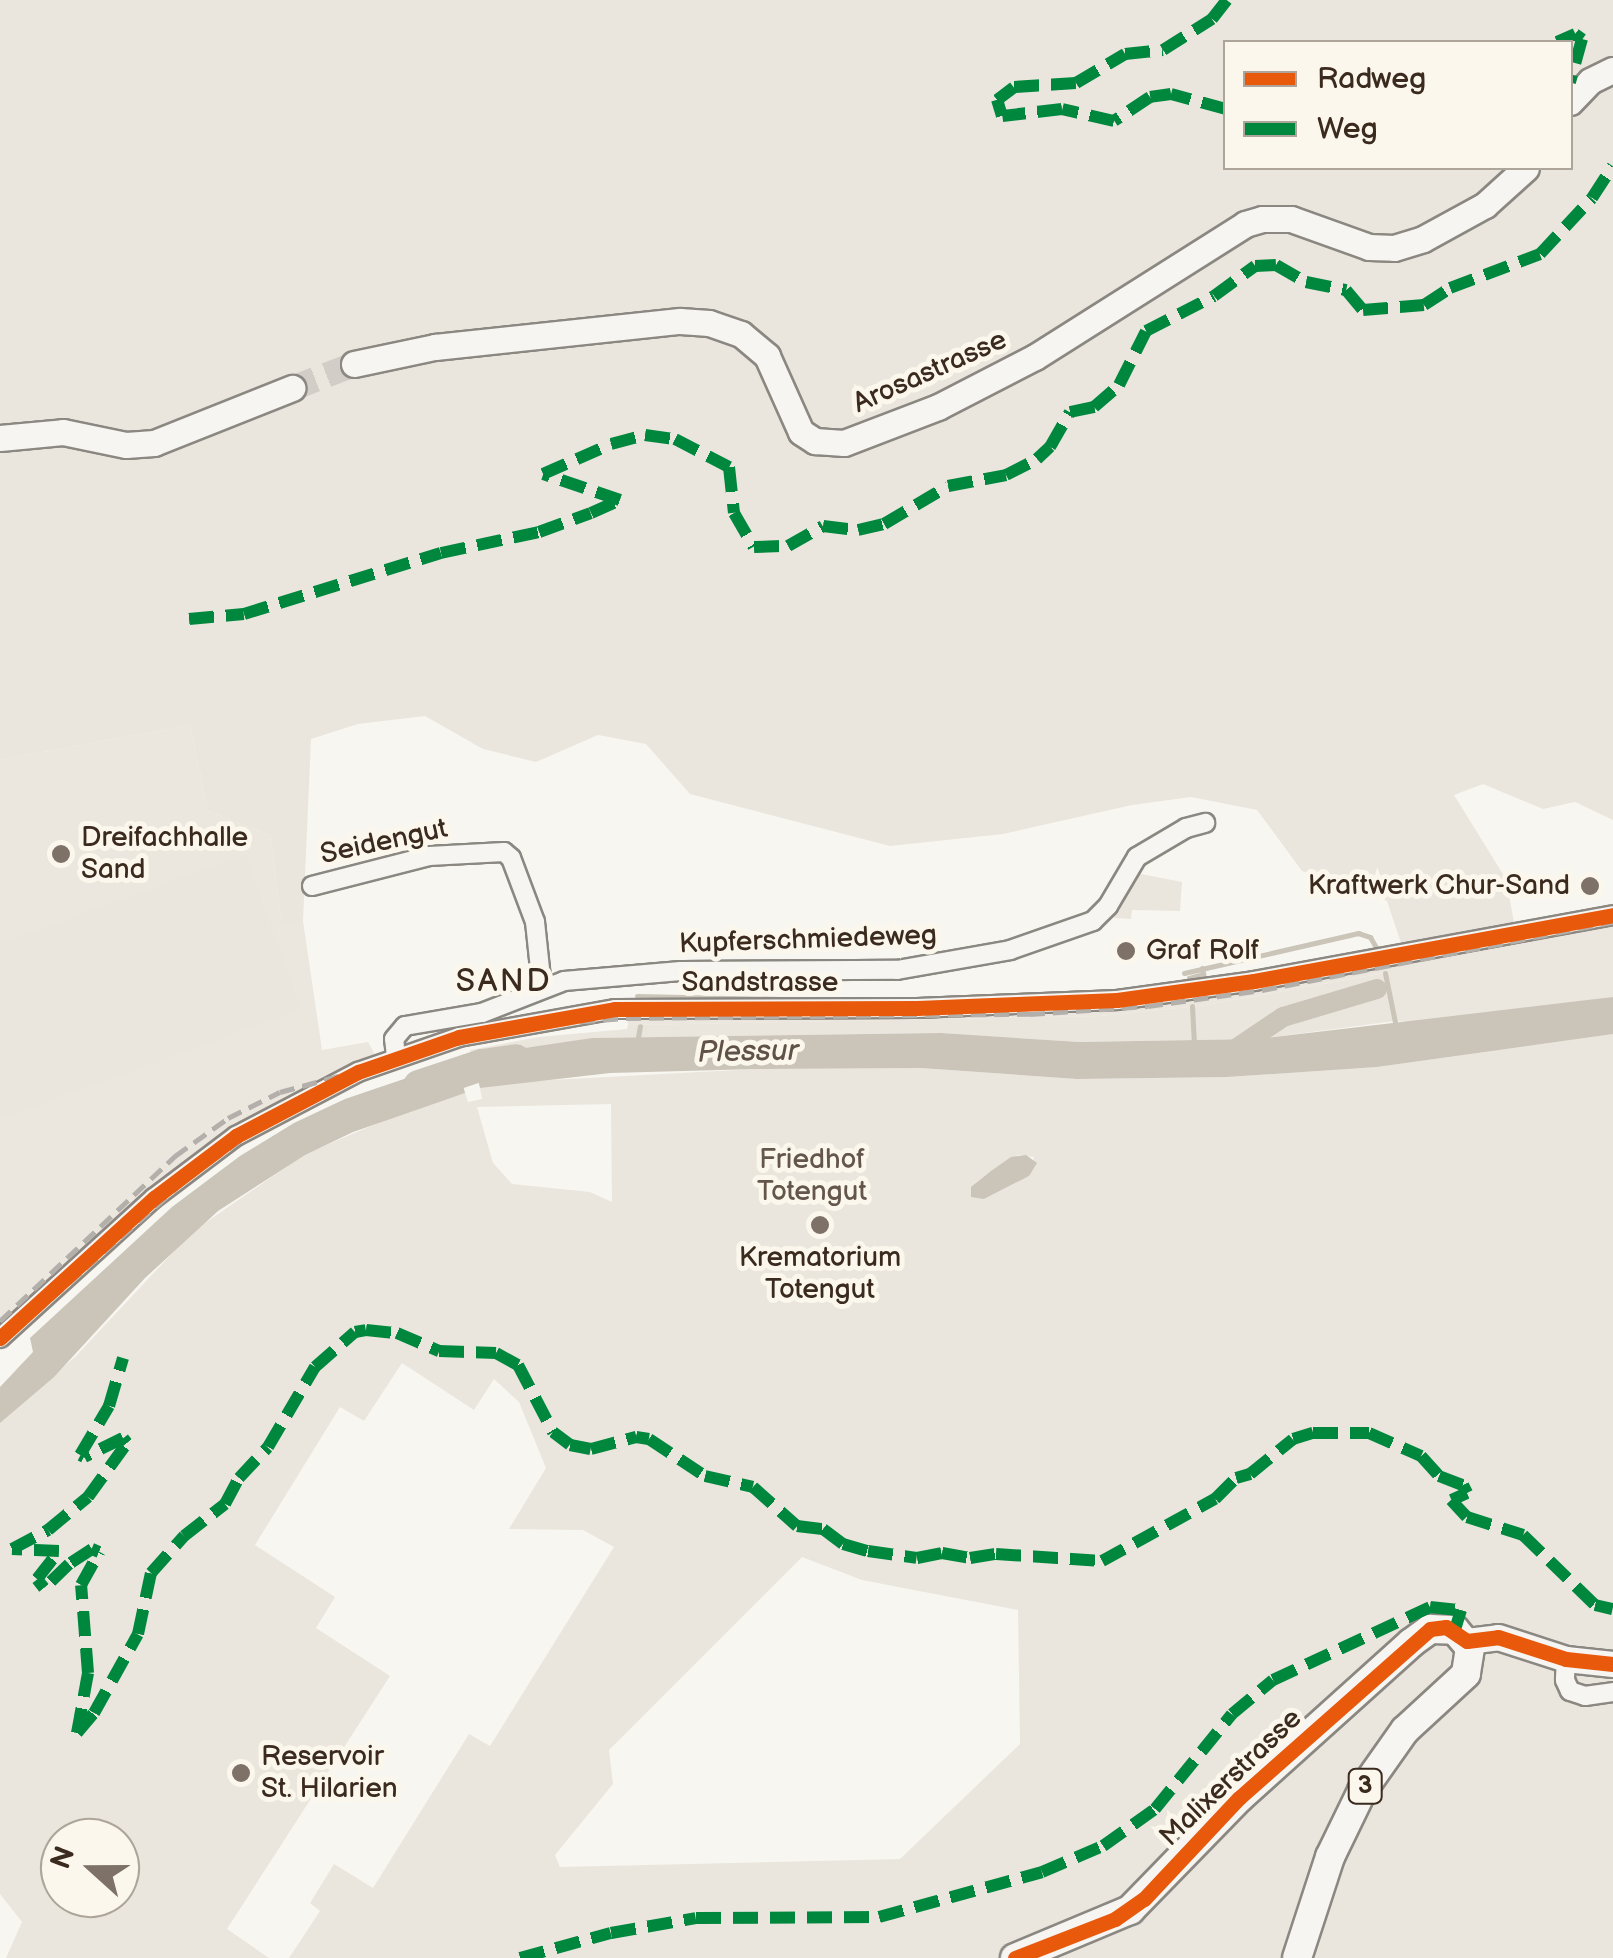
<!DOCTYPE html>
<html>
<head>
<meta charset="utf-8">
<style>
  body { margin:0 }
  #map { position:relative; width:1613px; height:1958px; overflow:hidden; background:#f8f6f0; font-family:"Balsamiq Sans",sans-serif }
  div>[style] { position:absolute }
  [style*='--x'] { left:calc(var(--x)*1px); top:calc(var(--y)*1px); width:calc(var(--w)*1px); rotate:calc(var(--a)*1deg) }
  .built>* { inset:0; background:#ebe6de }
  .green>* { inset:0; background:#eae6dd }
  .water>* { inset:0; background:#cac4b9 }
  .stream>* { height:5px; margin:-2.5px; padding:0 2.5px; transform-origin:2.5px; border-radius:2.5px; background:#cac4b9 }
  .canal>* { height:20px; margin:-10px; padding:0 10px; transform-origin:10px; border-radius:10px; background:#cac4b9 }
  .river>* { height:32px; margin:-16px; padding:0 16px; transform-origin:16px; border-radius:16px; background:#cac4b9 }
  .secondary-tunnel>* { height:25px; margin-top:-12.5px; transform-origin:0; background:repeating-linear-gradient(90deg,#d2cdc6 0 25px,transparent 0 37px) }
  .roads { filter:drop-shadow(2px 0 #8b8781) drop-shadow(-2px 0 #8b8781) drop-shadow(0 2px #8b8781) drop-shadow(0 -2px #8b8781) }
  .street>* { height:18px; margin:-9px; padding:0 9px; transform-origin:9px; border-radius:9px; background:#f6f5f1 }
  .secondary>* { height:25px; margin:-12.5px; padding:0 12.5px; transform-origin:12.5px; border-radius:12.5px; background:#f6f5f1 }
  .primary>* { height:28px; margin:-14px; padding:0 14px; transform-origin:14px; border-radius:14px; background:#f6f5f1 }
  .rail>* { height:5px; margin-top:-2.5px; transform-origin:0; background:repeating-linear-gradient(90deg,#b3b0ac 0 15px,transparent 0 23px) }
  .quiet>* { height:12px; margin-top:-6px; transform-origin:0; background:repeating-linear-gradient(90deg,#00873e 0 25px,transparent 0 37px) }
  .cycleway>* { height:15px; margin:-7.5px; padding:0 7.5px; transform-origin:7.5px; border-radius:7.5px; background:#e8590c }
  .dots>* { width:28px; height:28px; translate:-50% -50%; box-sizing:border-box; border:5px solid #fbf7ec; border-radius:50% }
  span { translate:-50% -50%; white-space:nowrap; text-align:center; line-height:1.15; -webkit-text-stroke:10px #fbf7ec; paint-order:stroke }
  .shield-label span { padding:2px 8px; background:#fbf7ec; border:2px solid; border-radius:8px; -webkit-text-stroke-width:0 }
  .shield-label { font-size:25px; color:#3b2a1e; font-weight:700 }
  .street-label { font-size:28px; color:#3b2a1e }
  .poi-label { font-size:28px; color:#3b2a1e }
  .left { translate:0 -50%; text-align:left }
  .right { translate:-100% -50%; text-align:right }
  .park-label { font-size:28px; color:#64564a }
  .water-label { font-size:30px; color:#605246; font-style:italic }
  .quarter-label { font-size:32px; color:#3b2a1e; letter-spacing:2.5px }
  .legend { position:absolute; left:1223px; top:40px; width:350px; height:130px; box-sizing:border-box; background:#fbf7ec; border:2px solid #aea59a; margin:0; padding:12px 18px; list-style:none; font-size:30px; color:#3b2a1e }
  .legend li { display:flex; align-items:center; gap:20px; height:50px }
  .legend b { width:50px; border:2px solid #aea59a }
  .north { position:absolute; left:40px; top:1818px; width:100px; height:100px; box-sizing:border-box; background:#fbf7ec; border:2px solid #aea59a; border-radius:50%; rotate:291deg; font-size:28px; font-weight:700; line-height:40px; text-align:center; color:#3b2a1e }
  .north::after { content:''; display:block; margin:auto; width:35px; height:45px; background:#7d7168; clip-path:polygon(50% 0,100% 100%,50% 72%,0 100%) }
</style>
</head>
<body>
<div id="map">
  <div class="built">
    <div style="clip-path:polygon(190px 725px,208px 811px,271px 836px,281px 921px,303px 921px,322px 1050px,368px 1042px,375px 1055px,259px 1113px,204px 1148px,0 1327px,0 760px)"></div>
    <div style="clip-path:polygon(1613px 915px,1613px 997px,1423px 1023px,1395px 1021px,1384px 973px,1200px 1006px,1099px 1016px,628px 1025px,628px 1009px,1066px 1003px)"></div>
  </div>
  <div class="green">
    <div style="clip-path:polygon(evenodd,0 0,1613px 0,1613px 820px,1575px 802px,1543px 809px,1483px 784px,1454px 795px,1506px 879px,1516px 933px,1404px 952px,1387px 901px,1302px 871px,1257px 810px,1191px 797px,1132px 805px,1003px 834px,890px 846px,690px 794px,646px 744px,598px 735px,536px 762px,483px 749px,425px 716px,358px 724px,311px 739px,303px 921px,281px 922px,271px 836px,208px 811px,190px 725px,0 760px,0 0,1226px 42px,1570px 42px,1570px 168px,1226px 168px,1226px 42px)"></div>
    <div style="clip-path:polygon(245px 855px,301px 1009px,0 1119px,0 944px)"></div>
    <div style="clip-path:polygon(1126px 871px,1182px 882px,1180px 911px,1132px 910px,1131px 919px,1099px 917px)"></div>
    <div style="clip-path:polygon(1385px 973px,1395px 1021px,1258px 1039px,1079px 1042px,941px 1033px,593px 1038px,472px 1056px,470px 1050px,539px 1037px,627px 1029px,628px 1025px,1099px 1016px,1200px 1006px)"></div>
    <div style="clip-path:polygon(evenodd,1613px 1034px,1613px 1958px,289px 1958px,320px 1911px,310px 1903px,334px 1864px,373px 1888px,469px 1734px,490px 1746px,614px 1547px,583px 1530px,509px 1529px,546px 1468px,519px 1402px,494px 1379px,474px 1410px,402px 1363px,364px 1421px,340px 1407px,255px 1545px,335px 1597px,316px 1628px,390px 1676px,227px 1929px,269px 1958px,6px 1958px,22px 1922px,0 1894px,0 1423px,76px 1356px,192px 1232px,305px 1154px,402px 1113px,465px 1093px,468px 1102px,482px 1099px,480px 1088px,513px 1082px,756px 1069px,921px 1068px,1077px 1079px,1227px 1077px,1377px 1067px,1613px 1034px,611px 1104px,612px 1202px,590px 1192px,512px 1184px,493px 1163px,477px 1107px,611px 1104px,1613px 1034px,1018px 1155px,1034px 1157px,1029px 1176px,984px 1199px,977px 1182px,1018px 1155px,1613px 1034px,802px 1557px,862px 1580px,1018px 1610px,1020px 1744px,900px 1859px,560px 1867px,555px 1855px,613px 1784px,609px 1750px,802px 1557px,1613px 1034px,60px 1838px,120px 1838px,120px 1898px,60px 1898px,60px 1838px)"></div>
  </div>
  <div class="water">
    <div style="clip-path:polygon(1613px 997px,1613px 1034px,1377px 1067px,1227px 1077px,1077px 1079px,921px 1068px,756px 1069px,610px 1073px,480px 1088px,472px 1056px,592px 1038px,941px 1033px,1079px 1042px,1258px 1039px)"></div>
    <div style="clip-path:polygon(457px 1061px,465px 1093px,353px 1132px,305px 1155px,218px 1211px,145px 1278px,54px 1377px,0 1423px,0 1387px,33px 1352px,30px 1338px,172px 1207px,240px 1156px,294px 1123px,345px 1099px)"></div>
    <div style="clip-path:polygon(1026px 1155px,1037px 1163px,1029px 1176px,984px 1199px,971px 1197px,971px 1187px,991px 1171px,1011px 1157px)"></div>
  </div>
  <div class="stream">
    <div style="--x:1184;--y:973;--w:179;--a:-12.9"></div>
    <div style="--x:1358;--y:933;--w:13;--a:18"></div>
    <div style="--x:1370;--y:937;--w:14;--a:60"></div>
    <div style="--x:1385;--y:973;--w:55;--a:78.5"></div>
    <div style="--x:1190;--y:984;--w:6;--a:-99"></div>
    <div style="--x:1189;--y:978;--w:15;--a:-16"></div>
    <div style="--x:1203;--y:974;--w:6;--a:-99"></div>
    <div style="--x:637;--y:996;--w:145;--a:1.2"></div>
    <div style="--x:1192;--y:1006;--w:36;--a:87"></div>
    <div style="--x:637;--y:1043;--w:17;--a:-80"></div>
  </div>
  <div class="canal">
    <div style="--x:1225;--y:1056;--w:70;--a:-33.9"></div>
    <div style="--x:1283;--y:1017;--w:98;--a:-16.6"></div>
  </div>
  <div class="river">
    <div style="--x:419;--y:1086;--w:66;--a:-18.4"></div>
    <div style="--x:482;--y:1065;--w:34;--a:-8"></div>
  </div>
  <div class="secondary-tunnel">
    <div style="--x:292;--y:388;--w:66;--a:-21.2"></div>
  </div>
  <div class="roads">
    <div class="street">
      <div style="--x:312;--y:886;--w:121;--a:-14.4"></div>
      <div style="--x:429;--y:856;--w:75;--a:-3.1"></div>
      <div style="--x:504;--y:852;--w:9;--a:41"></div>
      <div style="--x:511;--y:858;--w:68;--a:69.4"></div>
      <div style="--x:535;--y:922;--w:66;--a:83.9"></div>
      <div style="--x:396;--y:1057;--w:18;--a:-96"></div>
      <div style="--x:394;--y:1039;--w:17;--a:-50"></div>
      <div style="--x:405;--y:1026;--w:78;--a:-9.6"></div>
      <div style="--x:482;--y:1013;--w:88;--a:-21.3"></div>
      <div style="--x:564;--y:981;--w:117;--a:-4.9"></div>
      <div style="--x:681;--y:971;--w:216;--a:-0.3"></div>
      <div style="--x:897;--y:970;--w:115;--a:-10"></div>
      <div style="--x:1010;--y:950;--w:88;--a:-19.3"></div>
      <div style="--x:1093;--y:921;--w:21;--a:-45"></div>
      <div style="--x:1108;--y:906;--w:57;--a:-59.4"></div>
      <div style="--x:1137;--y:857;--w:57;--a:-30.6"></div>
      <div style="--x:1186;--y:828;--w:20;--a:-15"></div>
      <div style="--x:0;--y:1338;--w:208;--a:-42.3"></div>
      <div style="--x:154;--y:1198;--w:103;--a:-37.1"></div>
      <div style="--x:236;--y:1136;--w:138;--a:-27.7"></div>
      <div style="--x:358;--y:1072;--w:107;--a:-19.1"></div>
      <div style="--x:459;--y:1037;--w:158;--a:-10.2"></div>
      <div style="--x:615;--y:1009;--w:302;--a:-0.2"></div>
      <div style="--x:917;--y:1008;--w:200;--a:-2.3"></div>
      <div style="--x:1117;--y:1000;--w:138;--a:-7.9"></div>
      <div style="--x:1254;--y:981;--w:365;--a:-10.4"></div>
      <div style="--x:1566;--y:1659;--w:21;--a:93"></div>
      <div style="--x:1565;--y:1680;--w:12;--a:66"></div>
      <div style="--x:1570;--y:1691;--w:16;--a:18"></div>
      <div style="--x:1585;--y:1696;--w:28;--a:-8"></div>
    </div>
    <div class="secondary">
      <div style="--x:1570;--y:102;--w:29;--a:-46"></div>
      <div style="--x:1590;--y:81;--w:25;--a:-26"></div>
      <div style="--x:354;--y:364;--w:83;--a:-11.9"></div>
      <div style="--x:435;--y:347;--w:246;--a:-6.1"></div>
      <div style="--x:680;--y:321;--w:29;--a:4"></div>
      <div style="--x:709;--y:323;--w:34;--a:19"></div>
      <div style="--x:741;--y:334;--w:34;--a:40"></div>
      <div style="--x:767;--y:356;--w:83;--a:65.9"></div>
      <div style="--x:801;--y:432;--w:17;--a:33"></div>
      <div style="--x:815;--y:441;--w:29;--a:4"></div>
      <div style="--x:844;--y:443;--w:101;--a:-21"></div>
      <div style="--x:938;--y:407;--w:109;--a:-27.3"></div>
      <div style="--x:1035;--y:357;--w:249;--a:-32.3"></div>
      <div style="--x:1245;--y:224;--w:18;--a:-16"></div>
      <div style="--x:1262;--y:219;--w:29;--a:0"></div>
      <div style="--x:1291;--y:219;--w:83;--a:19.7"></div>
      <div style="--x:1369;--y:247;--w:25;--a:2"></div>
      <div style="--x:1394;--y:248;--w:30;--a:-17"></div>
      <div style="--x:1423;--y:239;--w:71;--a:-28.7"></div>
      <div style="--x:1485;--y:205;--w:55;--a:-42.1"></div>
      <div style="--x:0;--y:438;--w:63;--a:-5.4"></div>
      <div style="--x:63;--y:432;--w:64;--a:11.7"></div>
      <div style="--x:126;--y:445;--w:28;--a:-4"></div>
      <div style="--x:154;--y:443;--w:149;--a:-21.7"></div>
      <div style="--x:1467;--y:1641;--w:31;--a:-7"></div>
      <div style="--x:1498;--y:1637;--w:71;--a:17.9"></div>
      <div style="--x:1566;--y:1659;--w:47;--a:6.1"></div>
    </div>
    <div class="primary">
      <div style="--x:1015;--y:1958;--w:125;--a:-22.7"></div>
      <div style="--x:1130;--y:1910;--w:156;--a:-45.8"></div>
      <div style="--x:1239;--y:1798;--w:232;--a:-42"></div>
      <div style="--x:1411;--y:1643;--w:24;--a:-36"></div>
      <div style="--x:1430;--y:1629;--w:25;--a:2"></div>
      <div style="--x:1455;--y:1630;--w:23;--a:50"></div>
      <div style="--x:1470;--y:1648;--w:26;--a:99"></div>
      <div style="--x:1466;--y:1674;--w:83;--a:137.4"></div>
      <div style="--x:1405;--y:1730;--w:75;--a:125.2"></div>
      <div style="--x:1362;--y:1791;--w:73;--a:115.9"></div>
      <div style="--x:1330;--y:1857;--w:106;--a:108.1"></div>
    </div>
  </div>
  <div class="rail">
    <div style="--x:0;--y:1321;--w:241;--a:-43.3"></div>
    <div style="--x:175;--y:1156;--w:65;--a:-35.6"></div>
    <div style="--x:228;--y:1118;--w:58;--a:-26.6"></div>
    <div style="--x:280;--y:1092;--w:204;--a:-15.3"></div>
    <div style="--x:477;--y:1038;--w:81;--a:-10.6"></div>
    <div style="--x:557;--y:1023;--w:69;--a:-4.1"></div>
    <div style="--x:626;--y:1018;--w:404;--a:-0.6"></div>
    <div style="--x:1030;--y:1014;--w:118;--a:-3.9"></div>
    <div style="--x:1148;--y:1006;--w:115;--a:-8"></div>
    <div style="--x:1262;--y:990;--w:358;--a:-11"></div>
    <div style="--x:0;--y:1344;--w:255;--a:-41.5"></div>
    <div style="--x:191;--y:1175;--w:84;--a:-34.8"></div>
    <div style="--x:260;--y:1127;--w:90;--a:-27.7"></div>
  </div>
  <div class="quiet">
    <div style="--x:1557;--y:42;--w:20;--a:-24"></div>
    <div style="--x:1575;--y:34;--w:9;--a:36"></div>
    <div style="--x:1582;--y:39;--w:45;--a:105.6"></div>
    <div style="--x:1226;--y:109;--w:57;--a:-164.7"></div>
    <div style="--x:1171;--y:94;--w:21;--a:172"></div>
    <div style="--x:1150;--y:97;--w:43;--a:146.3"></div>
    <div style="--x:1114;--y:121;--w:53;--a:-167"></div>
    <div style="--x:1062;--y:109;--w:60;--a:173.3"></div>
    <div style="--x:1002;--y:116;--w:17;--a:-107"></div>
    <div style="--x:997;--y:100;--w:21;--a:-37"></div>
    <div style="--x:1014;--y:87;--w:62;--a:-3.7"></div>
    <div style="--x:1076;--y:83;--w:57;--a:-30.6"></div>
    <div style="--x:1125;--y:54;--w:38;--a:-6"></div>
    <div style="--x:1163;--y:50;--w:58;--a:-32.3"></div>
    <div style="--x:1212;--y:19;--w:24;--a:-52"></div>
    <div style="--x:189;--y:619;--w:55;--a:-5.2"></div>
    <div style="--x:244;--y:614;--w:206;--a:-17.2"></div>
    <div style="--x:441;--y:553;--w:100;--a:-12.1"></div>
    <div style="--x:539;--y:532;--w:55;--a:-20.1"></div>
    <div style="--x:591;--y:513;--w:32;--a:-24"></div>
    <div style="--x:620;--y:500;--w:81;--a:-161.3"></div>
    <div style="--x:543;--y:474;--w:74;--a:-23.8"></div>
    <div style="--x:611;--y:444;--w:35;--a:-15"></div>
    <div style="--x:645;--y:435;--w:30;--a:8"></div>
    <div style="--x:675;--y:439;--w:61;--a:27.4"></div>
    <div style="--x:729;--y:467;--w:46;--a:83.8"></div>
    <div style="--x:734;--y:513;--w:39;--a:60"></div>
    <div style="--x:754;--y:547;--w:34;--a:-2"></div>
    <div style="--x:788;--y:546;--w:40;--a:-29.7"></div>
    <div style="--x:823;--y:526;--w:35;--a:7"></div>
    <div style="--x:858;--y:530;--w:27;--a:-13"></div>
    <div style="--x:884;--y:524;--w:74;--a:-30.7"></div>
    <div style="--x:948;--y:486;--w:59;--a:-10.7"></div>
    <div style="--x:1006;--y:475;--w:35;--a:-27"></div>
    <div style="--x:1037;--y:459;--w:18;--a:-43"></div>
    <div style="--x:1050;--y:447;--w:40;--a:-60.3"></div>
    <div style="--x:1070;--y:412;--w:25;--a:-12"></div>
    <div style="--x:1094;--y:407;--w:33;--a:-41"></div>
    <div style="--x:1119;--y:385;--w:60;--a:-63.4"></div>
    <div style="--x:1146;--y:331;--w:76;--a:-27.2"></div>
    <div style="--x:1214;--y:296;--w:51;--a:-36.2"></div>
    <div style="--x:1255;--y:266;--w:21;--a:-3"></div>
    <div style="--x:1276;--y:265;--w:34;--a:30"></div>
    <div style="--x:1306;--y:282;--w:41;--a:11.3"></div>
    <div style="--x:1346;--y:290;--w:26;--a:50"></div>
    <div style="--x:1363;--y:310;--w:61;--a:-4.7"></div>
    <div style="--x:1424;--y:305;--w:31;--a:-33"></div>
    <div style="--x:1450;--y:288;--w:96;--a:-20.7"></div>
    <div style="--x:1540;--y:254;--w:76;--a:-47.1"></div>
    <div style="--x:1592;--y:198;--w:38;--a:-57"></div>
    <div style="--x:77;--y:1733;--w:26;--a:-50"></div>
    <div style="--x:94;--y:1713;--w:90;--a:-60.9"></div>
    <div style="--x:138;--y:1634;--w:62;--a:-78"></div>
    <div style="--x:151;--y:1573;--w:50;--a:-48.3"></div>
    <div style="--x:184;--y:1536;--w:52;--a:-38"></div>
    <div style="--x:225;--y:1504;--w:30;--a:-62"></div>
    <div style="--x:239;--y:1478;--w:42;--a:-46.9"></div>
    <div style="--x:268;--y:1447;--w:93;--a:-59.6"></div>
    <div style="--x:315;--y:1367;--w:53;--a:-41.2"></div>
    <div style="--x:355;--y:1332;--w:11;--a:-10"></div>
    <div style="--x:366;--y:1330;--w:31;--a:6"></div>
    <div style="--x:397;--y:1333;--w:46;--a:23.2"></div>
    <div style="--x:439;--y:1351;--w:57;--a:2"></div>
    <div style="--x:496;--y:1353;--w:25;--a:29"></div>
    <div style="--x:518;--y:1365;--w:76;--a:62.4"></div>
    <div style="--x:553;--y:1432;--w:21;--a:37"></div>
    <div style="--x:570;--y:1445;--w:21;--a:11"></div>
    <div style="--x:591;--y:1449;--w:47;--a:-14.9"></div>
    <div style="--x:636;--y:1437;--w:13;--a:9"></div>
    <div style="--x:649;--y:1439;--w:67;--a:33.5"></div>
    <div style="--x:705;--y:1476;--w:49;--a:12.9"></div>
    <div style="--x:753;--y:1487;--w:59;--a:41.6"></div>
    <div style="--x:797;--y:1526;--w:26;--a:7"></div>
    <div style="--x:823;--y:1529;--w:25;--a:37"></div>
    <div style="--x:843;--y:1544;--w:26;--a:16"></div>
    <div style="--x:868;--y:1551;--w:49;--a:8.1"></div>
    <div style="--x:917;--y:1558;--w:25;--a:-11"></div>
    <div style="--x:942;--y:1553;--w:28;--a:10"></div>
    <div style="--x:970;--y:1558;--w:26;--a:-9"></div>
    <div style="--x:996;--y:1554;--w:106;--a:3.8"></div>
    <div style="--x:1102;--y:1561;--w:129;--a:-28.8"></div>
    <div style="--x:1215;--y:1499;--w:30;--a:-45"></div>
    <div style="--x:1236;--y:1478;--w:15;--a:-16"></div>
    <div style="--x:1250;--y:1474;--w:55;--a:-39.1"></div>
    <div style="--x:1293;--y:1439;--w:21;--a:-17"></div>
    <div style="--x:1313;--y:1433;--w:56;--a:0"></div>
    <div style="--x:1369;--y:1433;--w:57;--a:23.9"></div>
    <div style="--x:1421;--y:1456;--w:27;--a:48"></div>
    <div style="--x:1439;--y:1476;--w:26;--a:21"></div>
    <div style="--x:1463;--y:1485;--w:9;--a:63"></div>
    <div style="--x:1467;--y:1493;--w:17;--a:156"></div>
    <div style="--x:1451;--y:1500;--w:23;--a:47"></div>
    <div style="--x:1467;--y:1517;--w:59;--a:17.8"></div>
    <div style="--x:1523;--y:1535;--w:100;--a:44.2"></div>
    <div style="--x:1595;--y:1605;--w:18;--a:13"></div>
    <div style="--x:77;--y:1733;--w:61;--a:-79.6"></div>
    <div style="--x:88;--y:1673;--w:88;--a:-94.5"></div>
    <div style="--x:81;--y:1585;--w:38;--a:-61"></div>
    <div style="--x:99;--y:1552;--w:8;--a:-157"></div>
    <div style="--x:92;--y:1549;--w:27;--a:147"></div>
    <div style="--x:69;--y:1564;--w:35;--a:136"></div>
    <div style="--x:44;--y:1588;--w:11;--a:-128"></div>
    <div style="--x:37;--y:1579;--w:36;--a:-52"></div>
    <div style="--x:59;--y:1551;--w:47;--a:-177.6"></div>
    <div style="--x:12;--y:1549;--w:41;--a:-27.8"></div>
    <div style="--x:48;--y:1530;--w:52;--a:-39.5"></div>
    <div style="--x:88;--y:1497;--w:67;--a:-54.2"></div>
    <div style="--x:127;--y:1443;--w:6;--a:-129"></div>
    <div style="--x:123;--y:1438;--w:43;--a:154"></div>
    <div style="--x:84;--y:1457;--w:4;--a:-153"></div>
    <div style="--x:80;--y:1455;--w:57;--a:-59.4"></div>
    <div style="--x:109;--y:1406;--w:50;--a:-73.7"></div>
    <div style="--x:520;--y:1958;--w:94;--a:-15.4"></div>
    <div style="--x:611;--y:1933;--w:86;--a:-10"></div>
    <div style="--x:696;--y:1918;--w:183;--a:-0.3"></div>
    <div style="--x:879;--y:1917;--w:169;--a:-15.4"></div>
    <div style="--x:1042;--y:1872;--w:66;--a:-23.1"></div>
    <div style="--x:1103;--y:1846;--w:64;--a:-35.4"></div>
    <div style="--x:1155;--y:1809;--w:122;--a:-51"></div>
    <div style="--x:1232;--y:1714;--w:53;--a:-39.7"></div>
    <div style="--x:1273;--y:1680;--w:173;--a:-24.9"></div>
    <div style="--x:1430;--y:1607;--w:31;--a:6"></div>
    <div style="--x:1461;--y:1610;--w:21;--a:107"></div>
  </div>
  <div class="cycleway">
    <div style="--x:0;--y:1338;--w:208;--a:-42.3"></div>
    <div style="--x:154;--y:1198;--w:103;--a:-37.1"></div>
    <div style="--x:236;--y:1136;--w:138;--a:-27.7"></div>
    <div style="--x:358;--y:1072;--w:107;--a:-19.1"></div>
    <div style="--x:459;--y:1037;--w:158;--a:-10.2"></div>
    <div style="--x:615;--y:1009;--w:302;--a:-0.2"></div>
    <div style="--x:917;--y:1008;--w:200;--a:-2.3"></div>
    <div style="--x:1117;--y:1000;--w:138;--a:-7.9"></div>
    <div style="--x:1254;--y:981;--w:365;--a:-10.4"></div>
    <div style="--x:1015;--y:1958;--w:107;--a:-21.3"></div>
    <div style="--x:1115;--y:1919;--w:35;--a:-35"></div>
    <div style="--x:1144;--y:1899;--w:139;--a:-46.8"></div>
    <div style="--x:1239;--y:1798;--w:255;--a:-41.5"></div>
    <div style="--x:1430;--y:1629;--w:16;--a:-7"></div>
    <div style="--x:1446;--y:1627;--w:25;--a:34"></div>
    <div style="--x:1467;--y:1641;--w:31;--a:-7"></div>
    <div style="--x:1498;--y:1637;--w:71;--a:17.9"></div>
    <div style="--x:1566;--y:1659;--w:47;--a:6.1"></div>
  </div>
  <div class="dots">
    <div style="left:61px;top:854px;background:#7d7168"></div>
    <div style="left:1590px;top:886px;background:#7d7168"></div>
    <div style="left:1126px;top:951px;background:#7d7168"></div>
    <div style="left:820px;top:1225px;background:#7d7168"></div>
    <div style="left:241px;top:1773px;background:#7d7168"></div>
  </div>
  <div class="shield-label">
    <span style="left:1365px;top:1786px">3</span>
  </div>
  <div class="street-label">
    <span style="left:930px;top:372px;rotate:-24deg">Arosastrasse</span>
    <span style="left:384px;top:842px;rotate:-12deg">Seidengut</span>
    <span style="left:808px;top:940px;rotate:-2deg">Kupferschmiedeweg</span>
    <span style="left:760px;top:983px">Sandstrasse</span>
    <span style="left:1231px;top:1778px;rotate:-44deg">Malixerstrasse</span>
  </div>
  <div class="poi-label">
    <span class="left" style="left:81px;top:854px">Dreifachhalle<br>Sand</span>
    <span class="right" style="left:1570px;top:886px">Kraftwerk Chur-Sand</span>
    <span class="left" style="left:1146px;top:951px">Graf Rolf</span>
    <span style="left:820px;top:1274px">Krematorium<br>Totengut</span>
    <span class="left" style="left:261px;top:1773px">Reservoir<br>St. Hilarien</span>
  </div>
  <div class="park-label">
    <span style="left:812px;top:1176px">Friedhof<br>Totengut</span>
  </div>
  <div class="water-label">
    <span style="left:748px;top:1052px;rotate:-1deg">Plessur</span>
  </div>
  <div class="quarter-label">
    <span style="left:504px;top:982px">SAND</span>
  </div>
  <ul class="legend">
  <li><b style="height:12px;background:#e8590c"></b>Radweg</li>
  <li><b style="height:12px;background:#00873e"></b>Weg</li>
  </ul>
  <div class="north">N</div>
</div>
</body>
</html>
